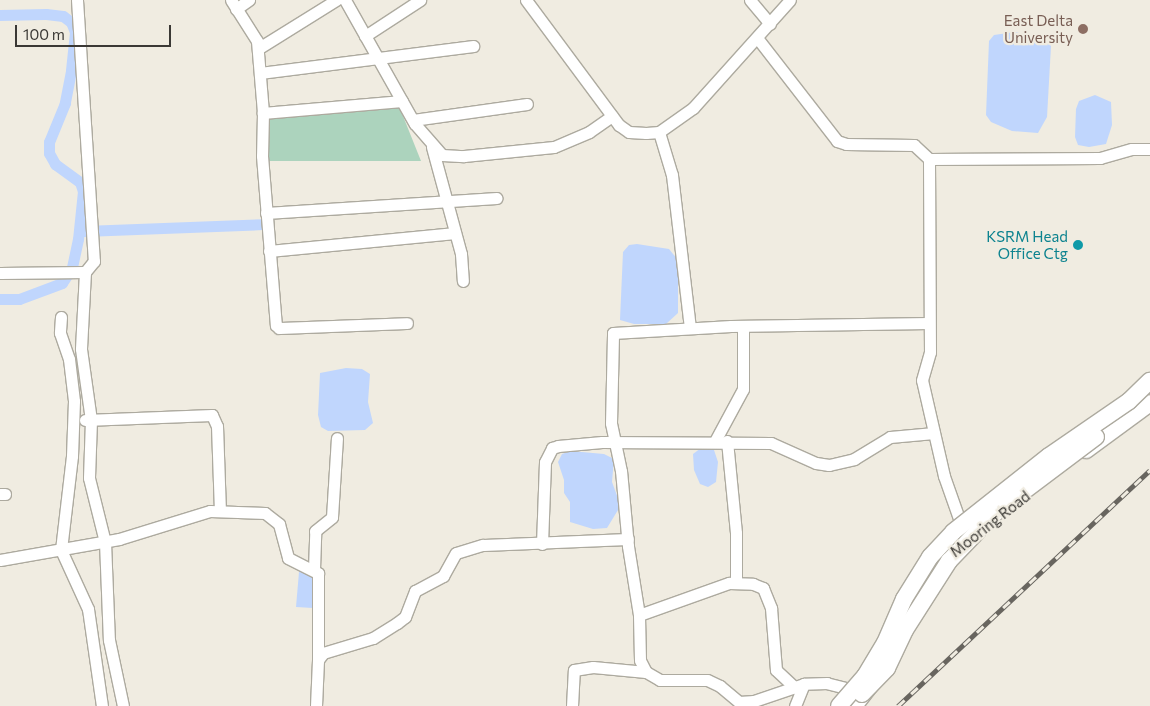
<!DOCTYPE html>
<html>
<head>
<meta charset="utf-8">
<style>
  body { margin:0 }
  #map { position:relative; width:1150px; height:706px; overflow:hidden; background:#f0ece1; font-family:Commissioner,sans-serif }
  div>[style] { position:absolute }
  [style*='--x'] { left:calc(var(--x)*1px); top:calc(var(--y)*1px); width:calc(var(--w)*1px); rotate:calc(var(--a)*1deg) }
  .green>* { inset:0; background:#acd3bd }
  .water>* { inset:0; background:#c0d6fd }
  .canal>* { height:11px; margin:-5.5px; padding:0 5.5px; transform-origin:5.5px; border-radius:5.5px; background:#c0d6fd }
  .roads { filter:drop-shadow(1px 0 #adaa9f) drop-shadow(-1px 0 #adaa9f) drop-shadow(0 1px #adaa9f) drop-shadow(0 -1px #adaa9f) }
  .minor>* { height:11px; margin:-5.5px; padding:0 5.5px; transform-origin:5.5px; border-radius:5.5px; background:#fff }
  .highway>* { height:16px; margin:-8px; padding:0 8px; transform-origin:8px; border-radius:8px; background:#fff }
  .rail>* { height:5px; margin-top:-2.5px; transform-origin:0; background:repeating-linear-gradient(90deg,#f0ece1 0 9px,#68655f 0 18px); box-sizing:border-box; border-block:1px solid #68655f }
  .bridges { filter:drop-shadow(1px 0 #adaa9f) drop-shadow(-1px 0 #adaa9f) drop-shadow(0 1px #adaa9f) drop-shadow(0 -1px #adaa9f) }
  .highway-bridge>* { height:16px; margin:-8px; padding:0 8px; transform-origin:8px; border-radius:8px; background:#fff }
  .dots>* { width:14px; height:14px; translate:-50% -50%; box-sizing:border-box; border:2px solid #f0ece1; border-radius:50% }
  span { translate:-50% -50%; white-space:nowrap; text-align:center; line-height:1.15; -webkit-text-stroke:4.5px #f0ece1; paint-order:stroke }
  .education-label { font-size:15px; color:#785e54 }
  .right { translate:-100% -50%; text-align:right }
  .culture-label { font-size:15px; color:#0d838f }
  .street-label { font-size:15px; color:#3b3935 }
  .scale { position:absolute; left:15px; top:25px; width:156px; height:22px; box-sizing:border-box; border:2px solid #3b3935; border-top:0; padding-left:6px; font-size:15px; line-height:18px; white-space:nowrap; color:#3b3935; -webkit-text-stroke:4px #f0ece1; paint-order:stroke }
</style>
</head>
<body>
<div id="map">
  <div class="green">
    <div style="clip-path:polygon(399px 106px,421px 161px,267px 161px,267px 116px)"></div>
  </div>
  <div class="water">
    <div style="clip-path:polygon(1015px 32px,1046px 40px,1051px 46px,1047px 117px,1038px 133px,1012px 131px,991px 122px,986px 115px,989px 41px,994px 35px)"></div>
    <div style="clip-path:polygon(1095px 95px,1111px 102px,1112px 125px,1106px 144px,1089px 147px,1078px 145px,1075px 137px,1076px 109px,1079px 101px)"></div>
    <div style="clip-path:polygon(637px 244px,669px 249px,678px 260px,678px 313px,666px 324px,634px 324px,620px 320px,623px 252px,629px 245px)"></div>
    <div style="clip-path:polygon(346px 368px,362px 369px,370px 374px,368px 402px,373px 423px,365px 430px,328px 431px,321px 427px,318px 415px,320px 373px)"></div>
    <div style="clip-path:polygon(701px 448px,714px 450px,718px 462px,716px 482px,708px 487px,700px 484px,694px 470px,693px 454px)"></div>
    <div style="clip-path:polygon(571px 451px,604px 454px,614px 459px,612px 482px,619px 501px,618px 510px,607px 528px,593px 529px,570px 522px,570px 502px,564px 493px,564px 480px,558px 462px,562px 454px)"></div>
    <div style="clip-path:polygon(299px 572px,314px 574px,313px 608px,296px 607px)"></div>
  </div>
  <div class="canal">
    <div style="--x:0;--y:15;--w:46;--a:-1.2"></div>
    <div style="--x:46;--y:14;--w:17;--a:7"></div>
    <div style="--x:63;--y:16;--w:10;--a:37"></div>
    <div style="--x:71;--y:22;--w:11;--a:68"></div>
    <div style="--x:75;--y:32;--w:39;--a:96"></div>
    <div style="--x:71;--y:71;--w:33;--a:101"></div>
    <div style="--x:65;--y:103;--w:42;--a:112.3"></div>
    <div style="--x:49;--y:142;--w:11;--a:90"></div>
    <div style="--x:49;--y:153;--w:13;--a:61"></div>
    <div style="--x:55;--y:164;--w:31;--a:36"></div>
    <div style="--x:80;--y:182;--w:9;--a:72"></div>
    <div style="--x:83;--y:191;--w:48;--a:95.9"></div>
    <div style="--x:78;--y:239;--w:30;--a:102"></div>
    <div style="--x:72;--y:268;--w:18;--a:124"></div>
    <div style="--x:62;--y:283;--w:46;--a:159.6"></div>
    <div style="--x:19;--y:299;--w:19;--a:180"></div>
    <div style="--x:84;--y:231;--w:179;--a:-2.2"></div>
  </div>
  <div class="roads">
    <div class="minor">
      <div style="--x:77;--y:0;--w:262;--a:86.3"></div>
      <div style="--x:94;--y:261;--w:14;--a:129"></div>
      <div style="--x:231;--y:0;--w:49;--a:57.6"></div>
      <div style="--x:257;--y:41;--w:72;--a:85.2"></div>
      <div style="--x:345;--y:0;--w:142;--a:60.6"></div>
      <div style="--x:415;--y:124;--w:41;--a:48.9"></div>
      <div style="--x:442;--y:155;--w:22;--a:3"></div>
      <div style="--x:464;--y:156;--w:90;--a:-5.7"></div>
      <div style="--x:554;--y:147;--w:38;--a:-23"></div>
      <div style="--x:589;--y:132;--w:28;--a:-35"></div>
      <div style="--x:526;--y:0;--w:156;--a:53.4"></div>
      <div style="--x:619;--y:125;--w:12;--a:35"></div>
      <div style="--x:629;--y:132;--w:17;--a:3"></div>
      <div style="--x:646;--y:133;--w:13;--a:-4"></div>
      <div style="--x:659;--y:132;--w:42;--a:-35.2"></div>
      <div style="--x:693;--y:108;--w:145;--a:-48.1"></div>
      <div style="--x:750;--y:0;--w:31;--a:50"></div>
      <div style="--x:236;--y:9;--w:16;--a:-35"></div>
      <div style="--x:365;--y:36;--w:66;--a:-33.2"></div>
      <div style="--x:758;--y:39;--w:129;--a:52.2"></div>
      <div style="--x:837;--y:141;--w:9;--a:18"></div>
      <div style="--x:846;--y:144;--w:68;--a:0.8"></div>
      <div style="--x:914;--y:145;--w:21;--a:43"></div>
      <div style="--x:259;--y:48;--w:91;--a:-31.9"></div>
      <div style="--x:260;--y:73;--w:215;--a:-7.2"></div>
      <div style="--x:402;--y:101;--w:140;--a:175.1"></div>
      <div style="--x:263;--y:113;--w:43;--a:91.3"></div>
      <div style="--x:262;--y:156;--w:170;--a:85.3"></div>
      <div style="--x:276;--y:325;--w:4;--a:45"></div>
      <div style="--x:279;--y:328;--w:128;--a:-2.2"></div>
      <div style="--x:413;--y:120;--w:115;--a:-8"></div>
      <div style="--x:659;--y:132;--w:45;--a:73.2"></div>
      <div style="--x:672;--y:175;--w:154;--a:83.3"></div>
      <div style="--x:432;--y:147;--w:111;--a:74.8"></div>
      <div style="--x:461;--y:254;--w:27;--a:86"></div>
      <div style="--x:266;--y:213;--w:231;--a:-3.7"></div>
      <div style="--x:269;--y:251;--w:187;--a:-5.5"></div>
      <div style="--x:0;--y:273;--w:85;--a:-0.7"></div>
      <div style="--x:85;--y:272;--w:77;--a:93"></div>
      <div style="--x:81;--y:349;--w:72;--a:82"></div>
      <div style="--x:91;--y:420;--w:58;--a:92"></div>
      <div style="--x:89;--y:478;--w:66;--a:76"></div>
      <div style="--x:105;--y:542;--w:98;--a:87.7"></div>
      <div style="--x:109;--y:640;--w:67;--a:78"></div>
      <div style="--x:61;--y:317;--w:16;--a:94"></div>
      <div style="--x:60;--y:333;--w:28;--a:71"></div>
      <div style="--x:69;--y:359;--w:42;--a:83.2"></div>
      <div style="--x:74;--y:401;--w:55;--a:92.1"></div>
      <div style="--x:72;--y:456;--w:95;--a:96.7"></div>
      <div style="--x:61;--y:550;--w:65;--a:65.4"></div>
      <div style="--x:88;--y:609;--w:98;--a:81.8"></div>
      <div style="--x:85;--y:420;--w:127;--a:-2.3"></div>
      <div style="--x:212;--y:415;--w:12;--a:66"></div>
      <div style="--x:217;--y:426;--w:85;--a:88"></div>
      <div style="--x:715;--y:441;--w:59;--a:-61.7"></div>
      <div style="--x:743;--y:389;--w:63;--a:-90"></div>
      <div style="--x:727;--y:441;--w:92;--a:84.4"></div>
      <div style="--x:736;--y:533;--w:50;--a:90"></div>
      <div style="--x:0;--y:494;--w:5;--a:0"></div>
      <div style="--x:963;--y:530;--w:57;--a:-109.4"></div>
      <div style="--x:944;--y:476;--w:98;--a:-102.9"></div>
      <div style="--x:922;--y:380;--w:29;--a:-74"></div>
      <div style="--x:930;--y:352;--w:193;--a:-90.3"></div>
      <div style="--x:929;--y:159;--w:171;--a:-0.3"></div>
      <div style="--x:1100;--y:158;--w:33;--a:-16"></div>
      <div style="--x:1132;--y:149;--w:18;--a:0"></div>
      <div style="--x:542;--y:544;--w:82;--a:-87.9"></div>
      <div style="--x:545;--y:462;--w:16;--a:-63"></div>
      <div style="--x:552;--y:448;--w:6;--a:-18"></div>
      <div style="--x:558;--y:446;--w:44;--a:-5.2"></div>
      <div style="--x:602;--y:442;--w:169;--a:0.3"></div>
      <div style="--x:771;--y:443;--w:49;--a:24"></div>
      <div style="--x:816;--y:463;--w:13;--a:9"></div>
      <div style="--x:829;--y:465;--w:26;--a:-13"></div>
      <div style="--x:854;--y:459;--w:42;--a:-31.4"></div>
      <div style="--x:890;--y:437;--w:44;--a:-5.2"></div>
      <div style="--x:0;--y:560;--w:121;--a:-10"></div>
      <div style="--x:119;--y:539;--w:95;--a:-17.1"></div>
      <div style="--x:210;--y:511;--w:55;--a:2.1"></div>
      <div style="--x:265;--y:513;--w:18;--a:38"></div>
      <div style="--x:279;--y:524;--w:35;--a:75"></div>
      <div style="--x:288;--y:558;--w:34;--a:27"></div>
      <div style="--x:318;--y:573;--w:87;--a:90"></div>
      <div style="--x:314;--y:569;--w:38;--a:-88"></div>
      <div style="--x:315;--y:531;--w:22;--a:-39"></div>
      <div style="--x:332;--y:517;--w:79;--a:-86.4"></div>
      <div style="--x:639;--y:615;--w:96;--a:-19.6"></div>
      <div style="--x:729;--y:583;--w:24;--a:2"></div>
      <div style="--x:753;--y:584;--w:11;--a:22"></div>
      <div style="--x:763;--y:588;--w:22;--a:68"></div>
      <div style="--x:771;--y:608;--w:62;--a:85.4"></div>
      <div style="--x:776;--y:670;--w:26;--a:43"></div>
      <div style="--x:858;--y:691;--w:32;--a:-166"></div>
      <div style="--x:827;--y:683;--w:23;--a:178"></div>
      <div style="--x:804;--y:684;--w:53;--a:161.2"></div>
      <div style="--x:754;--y:701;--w:15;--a:176"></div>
      <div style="--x:739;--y:702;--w:25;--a:-140"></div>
      <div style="--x:720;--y:686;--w:14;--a:-155"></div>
      <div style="--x:707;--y:680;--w:47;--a:180"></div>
      <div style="--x:660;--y:680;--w:16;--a:-150"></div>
      <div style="--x:646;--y:672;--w:13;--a:-117"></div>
      <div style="--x:640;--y:660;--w:45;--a:-91.3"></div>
      <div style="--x:639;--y:615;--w:70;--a:-99.1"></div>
      <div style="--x:628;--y:546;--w:75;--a:-95.3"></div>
      <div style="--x:621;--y:471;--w:49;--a:-101.8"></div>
      <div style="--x:611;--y:423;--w:90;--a:-88.7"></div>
      <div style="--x:613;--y:333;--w:118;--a:-3.4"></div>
      <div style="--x:731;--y:326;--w:198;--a:-0.9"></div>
      <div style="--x:316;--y:706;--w:46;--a:-87.5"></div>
      <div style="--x:318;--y:660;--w:9;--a:-54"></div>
      <div style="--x:323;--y:653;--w:52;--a:-16.7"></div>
      <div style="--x:373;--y:638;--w:28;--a:-32"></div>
      <div style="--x:397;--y:623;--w:10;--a:-37"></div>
      <div style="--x:405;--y:617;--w:28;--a:-69"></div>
      <div style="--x:415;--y:591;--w:32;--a:-28"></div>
      <div style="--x:443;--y:576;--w:26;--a:-61"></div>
      <div style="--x:456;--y:553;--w:28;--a:-17"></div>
      <div style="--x:483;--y:545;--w:145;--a:-2.4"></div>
      <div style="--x:572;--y:706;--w:36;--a:-87"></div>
      <div style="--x:574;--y:670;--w:19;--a:-9"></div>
      <div style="--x:593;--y:667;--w:53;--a:5.4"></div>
      <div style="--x:795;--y:706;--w:24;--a:-68"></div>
    </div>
    <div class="highway">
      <div style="--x:1086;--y:450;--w:79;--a:-36.3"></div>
      <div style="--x:854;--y:706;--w:28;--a:-52"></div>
    </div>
  </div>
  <div class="rail">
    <div style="--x:898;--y:706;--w:345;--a:-43.1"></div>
  </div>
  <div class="bridges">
    <div class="highway-bridge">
      <div style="--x:862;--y:694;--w:36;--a:-46"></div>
      <div style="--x:887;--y:668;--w:42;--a:-64.7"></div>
      <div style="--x:905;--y:630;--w:82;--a:-57.5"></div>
      <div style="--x:949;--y:561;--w:68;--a:-46.2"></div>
      <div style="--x:996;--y:512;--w:125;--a:-36.9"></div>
      <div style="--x:839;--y:706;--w:40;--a:-49"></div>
      <div style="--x:865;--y:676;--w:39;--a:-59"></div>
      <div style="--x:885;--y:643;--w:48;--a:-66.6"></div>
      <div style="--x:904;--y:599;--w:49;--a:-58.2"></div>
      <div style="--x:930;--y:557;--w:34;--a:-47"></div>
      <div style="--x:953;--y:532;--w:122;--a:-38.4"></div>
      <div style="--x:1049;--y:456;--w:97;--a:-34.5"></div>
      <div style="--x:1129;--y:401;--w:29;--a:-44"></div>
    </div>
  </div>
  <div class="dots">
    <div style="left:1083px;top:29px;background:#8d6e63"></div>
    <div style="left:1078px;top:245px;background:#0f9aa8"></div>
  </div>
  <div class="education-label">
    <span class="right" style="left:1073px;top:29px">East Delta<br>University</span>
  </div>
  <div class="culture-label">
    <span class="right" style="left:1068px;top:245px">KSRM Head<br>Office Ctg</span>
  </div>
  <div class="street-label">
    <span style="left:990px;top:524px;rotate:-38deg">Mooring Road</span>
  </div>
  <div class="scale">100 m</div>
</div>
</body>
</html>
